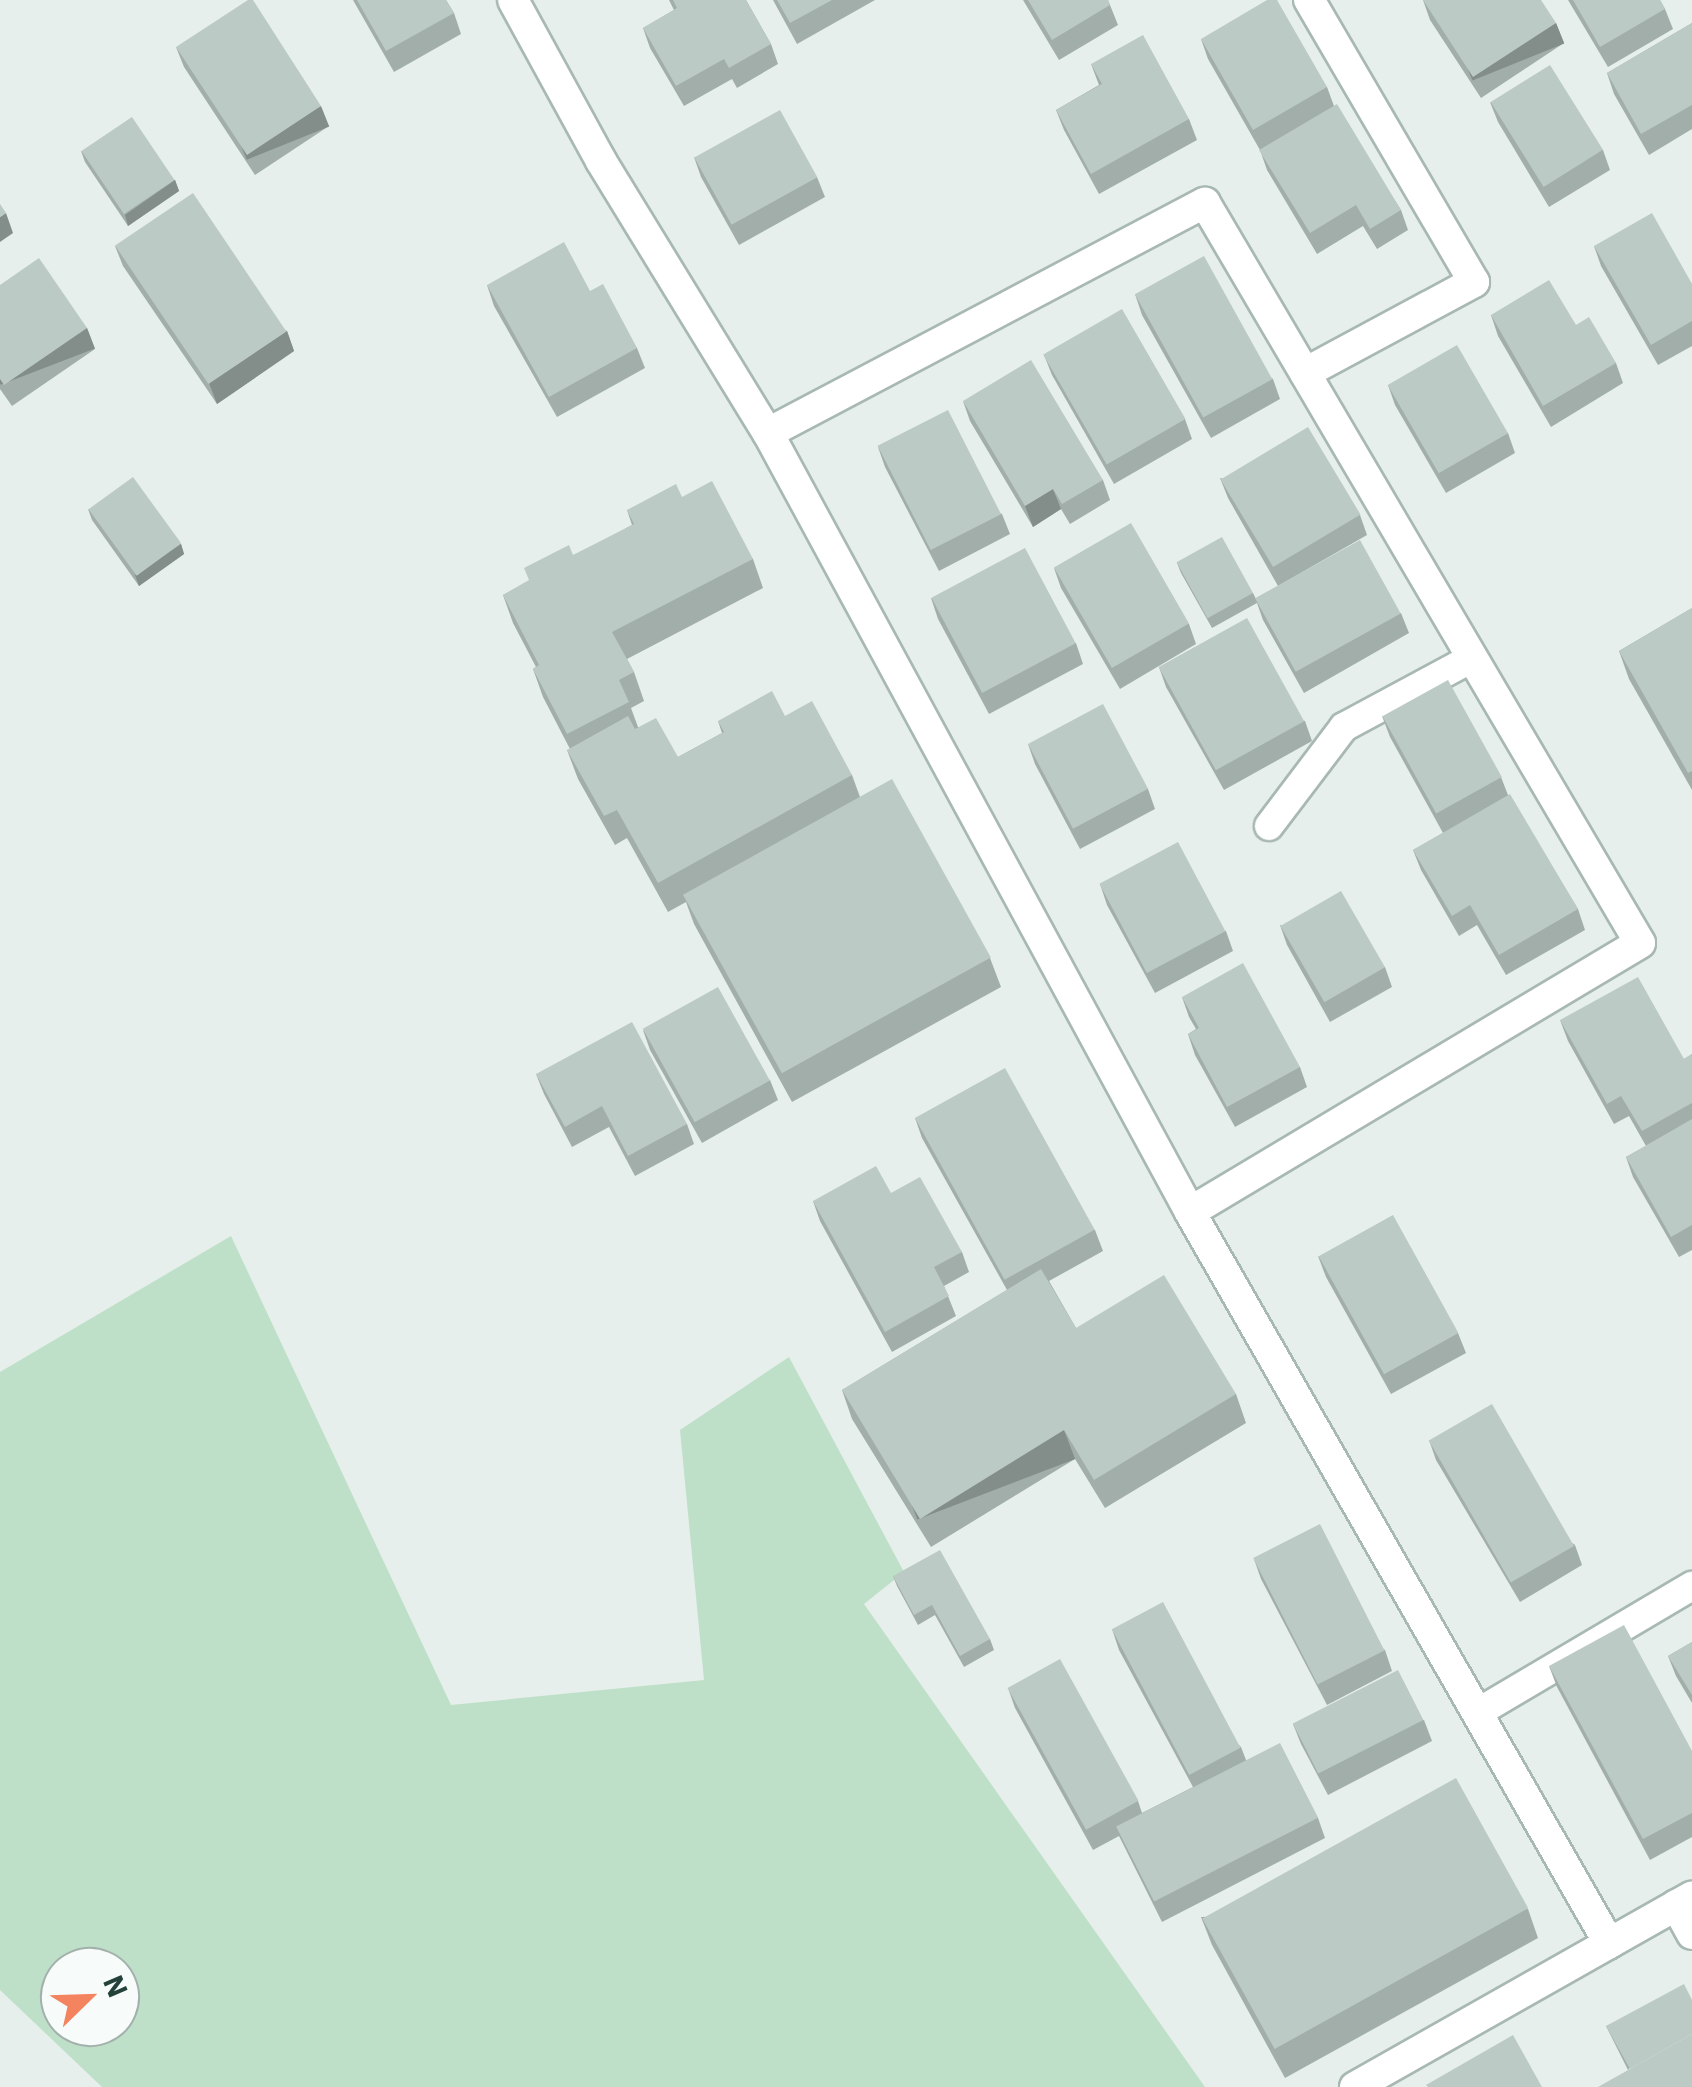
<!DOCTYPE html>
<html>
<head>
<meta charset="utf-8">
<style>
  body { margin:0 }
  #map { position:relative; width:1692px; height:2087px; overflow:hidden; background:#e6efeb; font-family:"IBM Plex Sans",sans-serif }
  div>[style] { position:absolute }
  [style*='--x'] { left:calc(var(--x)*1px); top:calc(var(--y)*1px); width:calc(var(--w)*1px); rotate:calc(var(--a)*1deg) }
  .green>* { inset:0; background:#bfe0c8 }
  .roads { filter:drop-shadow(2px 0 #a8b8b2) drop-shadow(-2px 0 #a8b8b2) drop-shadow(0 2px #a8b8b2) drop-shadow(0 -2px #a8b8b2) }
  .service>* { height:28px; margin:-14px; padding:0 14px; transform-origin:14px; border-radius:14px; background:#fff }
  .minor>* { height:30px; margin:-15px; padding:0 15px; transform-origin:15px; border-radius:15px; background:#fff }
  .wall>* { inset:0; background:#a1aea9 }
  .shaded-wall>* { inset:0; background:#838d89; transform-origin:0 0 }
  .building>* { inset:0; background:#bbcac4; transform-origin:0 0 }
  span { translate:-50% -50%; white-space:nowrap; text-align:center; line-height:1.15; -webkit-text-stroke:8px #f7fbf9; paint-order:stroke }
  .north { position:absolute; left:40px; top:1947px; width:100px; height:100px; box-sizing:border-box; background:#f7fbf9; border:2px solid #a3b1ad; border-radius:50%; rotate:67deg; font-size:28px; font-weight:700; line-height:40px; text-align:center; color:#24423a }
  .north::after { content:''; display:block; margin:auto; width:35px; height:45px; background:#f4845f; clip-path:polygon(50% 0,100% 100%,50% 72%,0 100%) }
</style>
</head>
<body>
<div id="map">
  <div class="green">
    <div style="clip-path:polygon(evenodd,231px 1236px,451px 1705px,704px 1680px,680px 1430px,789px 1357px,904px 1572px,864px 1604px,1205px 2087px,102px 2087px,0 1990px,0 1372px,231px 1236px,60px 1967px,120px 1967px,120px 2027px,60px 2027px,60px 1967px)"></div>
  </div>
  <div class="roads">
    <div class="service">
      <div style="--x:1269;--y:826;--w:124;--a:-52.9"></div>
      <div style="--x:1344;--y:727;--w:145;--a:-28.3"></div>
      <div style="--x:1477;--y:1713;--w:250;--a:-30.6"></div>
    </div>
    <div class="minor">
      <div style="--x:513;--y:0;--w:183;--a:61.3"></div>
      <div style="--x:601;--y:161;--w:319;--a:58.5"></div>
      <div style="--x:768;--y:433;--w:886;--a:61.55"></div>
      <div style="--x:1190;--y:1212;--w:843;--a:60.18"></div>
      <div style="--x:1305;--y:373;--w:192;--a:-28.3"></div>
      <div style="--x:1474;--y:282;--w:327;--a:-120.3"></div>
      <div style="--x:768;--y:433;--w:494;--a:-27.8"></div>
      <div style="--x:1205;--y:203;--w:858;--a:59.55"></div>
      <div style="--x:1640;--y:943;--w:524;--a:149.13"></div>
      <div style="--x:1676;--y:1905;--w:33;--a:61"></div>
      <div style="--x:1355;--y:2087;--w:387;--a:-29.5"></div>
    </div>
  </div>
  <div class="wall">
    <div style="clip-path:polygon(353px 0,446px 0,454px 13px,461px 34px,394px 72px)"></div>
    <div style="clip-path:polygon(669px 0,746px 0,771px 44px,778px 64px,737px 88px,732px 79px,684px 106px,650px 48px,643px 28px,674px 10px)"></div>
    <div style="clip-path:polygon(773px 0,875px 0,797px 44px)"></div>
    <div style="clip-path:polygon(1023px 0,1108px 0,1118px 25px,1059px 60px)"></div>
    <div style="clip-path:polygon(1423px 0,1556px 23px,1564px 43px,1481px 98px,1430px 20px)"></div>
    <div style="clip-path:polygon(1568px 0,1660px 0,1665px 9px,1673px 29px,1608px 67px)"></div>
    <div style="clip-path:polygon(1692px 23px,1692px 129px,1649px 155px,1614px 94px,1607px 73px)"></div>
    <div style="clip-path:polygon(1201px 39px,1327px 87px,1334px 106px,1401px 210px,1408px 230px,1377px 249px,1363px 226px,1317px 254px,1267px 170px,1260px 150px,1208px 59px)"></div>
    <div style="clip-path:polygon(176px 47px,329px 126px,255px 175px,184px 67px)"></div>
    <div style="clip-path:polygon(1091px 64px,1189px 119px,1197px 140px,1099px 194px,1064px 130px,1056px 110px,1099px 85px)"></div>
    <div style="clip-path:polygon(1490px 102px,1603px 150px,1610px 170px,1549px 207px,1498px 122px)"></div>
    <div style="clip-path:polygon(81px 151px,175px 180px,179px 191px,128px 226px,85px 162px)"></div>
    <div style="clip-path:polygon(694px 157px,817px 177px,825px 197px,739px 245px,701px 177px)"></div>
    <div style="clip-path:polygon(115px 246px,287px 331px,294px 351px,217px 404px,123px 266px)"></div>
    <div style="clip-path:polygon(1594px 246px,1692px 284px,1692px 346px,1658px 365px,1601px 266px)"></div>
    <div style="clip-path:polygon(0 285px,87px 328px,95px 349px,12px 406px,0 389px)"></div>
    <div style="clip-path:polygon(487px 285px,590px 291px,637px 348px,645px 368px,557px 417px,494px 306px)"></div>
    <div style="clip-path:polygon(1135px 294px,1273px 379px,1280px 399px,1211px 438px,1142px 315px)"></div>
    <div style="clip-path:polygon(1491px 315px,1576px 325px,1616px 363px,1623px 383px,1551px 427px,1498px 336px)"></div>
    <div style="clip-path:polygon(1044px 355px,1185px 419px,1192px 439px,1114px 484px,1052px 375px)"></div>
    <div style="clip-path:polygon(1388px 385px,1508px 433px,1515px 453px,1446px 493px,1395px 405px)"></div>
    <div style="clip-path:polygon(963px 401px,1103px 480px,1110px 500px,1070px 524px,1061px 509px,1033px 527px,970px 421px)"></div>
    <div style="clip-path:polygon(878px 447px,1002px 514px,1010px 534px,939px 571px,885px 467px)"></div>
    <div style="clip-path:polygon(1220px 478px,1360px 515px,1367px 535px,1278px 586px,1228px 498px)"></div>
    <div style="clip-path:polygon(682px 497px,753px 559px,763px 588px,627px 659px,634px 672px,644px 701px,631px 708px,638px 727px,678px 757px,722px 733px,718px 721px,785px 716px,852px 775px,860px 797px,990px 958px,1001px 987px,792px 1102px,694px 924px,686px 902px,668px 912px,627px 838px,615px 845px,578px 779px,567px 750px,570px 749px,543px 697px,533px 669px,536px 667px,513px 623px,503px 595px,632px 525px,627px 510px)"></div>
    <div style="clip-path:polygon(88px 509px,181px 544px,184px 554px,139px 586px,92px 520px)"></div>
    <div style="clip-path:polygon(1177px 563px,1253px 593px,1256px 599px,1401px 613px,1409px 633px,1304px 693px,1263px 620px,1257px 603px,1212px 628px,1181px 573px)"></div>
    <div style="clip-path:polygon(1054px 568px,1189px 624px,1196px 644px,1120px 689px,1061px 588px)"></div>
    <div style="clip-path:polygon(931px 598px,1076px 643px,1083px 664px,989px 714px,938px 619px)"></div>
    <div style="clip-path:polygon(1692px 608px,1692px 790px,1629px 679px,1619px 651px)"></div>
    <div style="clip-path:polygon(1159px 667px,1305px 721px,1312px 741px,1224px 790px,1166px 687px)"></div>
    <div style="clip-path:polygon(1382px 716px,1501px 777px,1508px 795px,1578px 909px,1585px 930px,1506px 975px,1477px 925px,1459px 936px,1421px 870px,1413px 850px,1443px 833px,1390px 737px)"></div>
    <div style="clip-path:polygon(1028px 744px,1148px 789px,1155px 809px,1080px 849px,1035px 764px)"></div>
    <div style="clip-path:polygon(1100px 884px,1226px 931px,1233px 951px,1155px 993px,1107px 905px)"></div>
    <div style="clip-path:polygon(1280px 925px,1385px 967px,1392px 987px,1330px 1022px,1287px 945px)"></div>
    <div style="clip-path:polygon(1182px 997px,1300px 1067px,1307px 1087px,1235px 1127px,1195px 1055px,1188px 1034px,1196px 1029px,1189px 1017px)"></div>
    <div style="clip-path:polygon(1560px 1020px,1684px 1059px,1692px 1054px,1692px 1250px,1679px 1257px,1633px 1177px,1626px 1157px,1646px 1146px,1629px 1116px,1614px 1124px,1568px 1041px)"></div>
    <div style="clip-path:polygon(643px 1030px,770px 1080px,778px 1100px,702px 1143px,650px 1050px)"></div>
    <div style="clip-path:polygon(536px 1074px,687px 1124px,694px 1144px,635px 1176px,609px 1127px,572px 1147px,544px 1094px)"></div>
    <div style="clip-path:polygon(915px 1118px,1095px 1230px,1103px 1251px,1049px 1281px,1076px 1328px,1236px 1394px,1246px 1423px,1105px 1508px,1075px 1459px,931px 1547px,852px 1419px,842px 1390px,1007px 1290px,922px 1138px)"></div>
    <div style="clip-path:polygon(891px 1193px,962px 1252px,969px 1272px,944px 1286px,956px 1316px,892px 1352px,820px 1221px,813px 1201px)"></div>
    <div style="clip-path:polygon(1318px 1256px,1458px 1333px,1466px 1353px,1391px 1394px,1326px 1277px)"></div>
    <div style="clip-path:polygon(1429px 1440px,1575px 1545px,1582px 1565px,1520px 1602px,1436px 1460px)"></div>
    <div style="clip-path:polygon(1254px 1559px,1385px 1650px,1392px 1671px,1327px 1705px,1261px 1579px)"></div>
    <div style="clip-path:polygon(893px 1576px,990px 1639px,994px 1650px,964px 1667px,935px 1615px,918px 1625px,897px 1586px)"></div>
    <div style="clip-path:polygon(1112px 1629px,1241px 1747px,1246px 1760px,1318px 1818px,1325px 1838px,1162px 1922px,1119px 1836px,1093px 1850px,1015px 1708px,1008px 1688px,1138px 1801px,1142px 1813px,1193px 1787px,1119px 1650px)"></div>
    <div style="clip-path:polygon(1692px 1642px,1692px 1703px,1676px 1676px,1668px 1656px)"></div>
    <div style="clip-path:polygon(1549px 1666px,1692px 1751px,1692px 1837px,1650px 1860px,1557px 1687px)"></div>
    <div style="clip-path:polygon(1424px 1720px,1432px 1741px,1328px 1795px,1301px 1744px,1293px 1724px)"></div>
    <div style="clip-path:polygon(1528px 1909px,1538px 1938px,1285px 2078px,1212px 1945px,1201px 1917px)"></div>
    <div style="clip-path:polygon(1692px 2000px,1628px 2070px,1606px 2026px)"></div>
  </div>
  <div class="shaded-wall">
    <div style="left:1556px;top:23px;width:22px;height:99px;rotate:68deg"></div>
    <div style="left:321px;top:106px;width:22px;height:89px;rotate:68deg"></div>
    <div style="clip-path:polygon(175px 180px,179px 191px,128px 226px,125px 215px)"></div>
    <div style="clip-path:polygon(6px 213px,13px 233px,0 242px,0 217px)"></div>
    <div style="left:87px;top:328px;width:22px;height:101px;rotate:69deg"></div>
    <div style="clip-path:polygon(287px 331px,294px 351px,217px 404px,209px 383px)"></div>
    <div style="clip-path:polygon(1053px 489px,1061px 509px,1033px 527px,1025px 506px)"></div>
    <div style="clip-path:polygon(181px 544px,184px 554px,139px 586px,135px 575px)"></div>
    <div style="left:1064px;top:1430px;width:31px;height:169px;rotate:69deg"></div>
  </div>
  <div class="building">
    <div style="clip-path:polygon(248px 0,253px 0,321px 106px,247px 155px,176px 47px)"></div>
    <div style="clip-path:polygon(357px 0,446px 0,454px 13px,386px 51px)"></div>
    <div style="clip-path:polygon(673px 0,746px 0,771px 44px,729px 68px,724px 59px,676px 86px,643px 28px,677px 8px)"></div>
    <div style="clip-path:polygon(777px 0,832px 0,790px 23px)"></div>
    <div style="clip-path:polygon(1028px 0,1108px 0,1110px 5px,1052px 40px)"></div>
    <div style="clip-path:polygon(1267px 0,1277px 0,1327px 87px,1253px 130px,1201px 39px)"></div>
    <div style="clip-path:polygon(1423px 0,1541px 0,1556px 23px,1473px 77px)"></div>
    <div style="clip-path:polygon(1573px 0,1660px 0,1665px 9px,1600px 47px)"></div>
    <div style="clip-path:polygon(1692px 23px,1692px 105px,1641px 134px,1607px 73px)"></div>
    <div style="clip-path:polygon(1143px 35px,1189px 119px,1091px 174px,1056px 110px,1102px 84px,1091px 64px)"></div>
    <div style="left:1550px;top:65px;width:100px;height:70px;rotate:58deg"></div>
    <div style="clip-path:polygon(1337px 104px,1401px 210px,1370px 229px,1356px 205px,1310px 233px,1259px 150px)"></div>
    <div style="left:780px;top:110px;width:77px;height:98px;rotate:61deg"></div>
    <div style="left:132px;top:117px;width:76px;height:61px;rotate:56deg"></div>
    <div style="left:193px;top:193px;width:167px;height:94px;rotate:56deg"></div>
    <div style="clip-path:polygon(0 204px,6px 213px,0 217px)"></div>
    <div style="clip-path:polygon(1652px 213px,1692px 284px,1692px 321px,1651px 345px,1594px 246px)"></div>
    <div style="clip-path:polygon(564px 242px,590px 291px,603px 284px,637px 348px,549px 397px,487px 285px)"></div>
    <div style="left:1204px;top:256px;width:141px;height:79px;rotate:61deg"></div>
    <div style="clip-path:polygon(39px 258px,87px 328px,4px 385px,0 379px,0 285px)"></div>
    <div style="clip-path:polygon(1549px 280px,1576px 325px,1589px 317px,1616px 363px,1543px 406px,1491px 315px)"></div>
    <div style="left:1122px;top:309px;width:127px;height:91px;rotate:60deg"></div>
    <div style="left:1457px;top:345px;width:102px;height:80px;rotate:60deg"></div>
    <div style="clip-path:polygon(1031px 360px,1103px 480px,1062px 504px,1053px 489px,1025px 506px,963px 401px)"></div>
    <div style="left:948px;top:410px;width:117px;height:79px;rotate:63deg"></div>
    <div style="left:1308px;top:427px;width:102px;height:102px;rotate:59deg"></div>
    <div style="left:133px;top:477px;width:82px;height:55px;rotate:54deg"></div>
    <div style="clip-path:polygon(712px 481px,753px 559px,612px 632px,634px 672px,619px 680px,629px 702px,567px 734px,533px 669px,539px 665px,503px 595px,529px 580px,524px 568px,569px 545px,573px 555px,634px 524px,627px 510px,676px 484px,682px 497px)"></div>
    <div style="left:1131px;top:523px;width:116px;height:89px;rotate:60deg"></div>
    <div style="left:1222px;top:537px;width:64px;height:52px;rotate:61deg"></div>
    <div style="left:1360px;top:540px;width:84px;height:120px;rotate:61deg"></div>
    <div style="left:1025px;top:548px;width:108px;height:106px;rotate:62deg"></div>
    <div style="clip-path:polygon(1692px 608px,1692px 771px,1688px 773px,1619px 651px)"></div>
    <div style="left:1247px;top:618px;width:118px;height:101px;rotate:61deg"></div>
    <div style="left:1448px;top:680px;width:111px;height:75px;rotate:61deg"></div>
    <div style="clip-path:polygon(772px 691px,785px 716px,812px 701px,852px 775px,658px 883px,617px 810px,604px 816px,567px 750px,628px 716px,635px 729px,656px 718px,678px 757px,724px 732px,718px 721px)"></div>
    <div style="left:1103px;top:704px;width:96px;height:85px;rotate:62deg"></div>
    <div style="left:892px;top:779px;width:204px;height:239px;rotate:61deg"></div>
    <div style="clip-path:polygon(1510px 794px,1578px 909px,1499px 955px,1470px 905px,1452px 916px,1413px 850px)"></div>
    <div style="left:1178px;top:842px;width:101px;height:89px;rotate:62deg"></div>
    <div style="left:1341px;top:891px;width:88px;height:70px;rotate:60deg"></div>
    <div style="clip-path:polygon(1243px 963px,1300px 1067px,1227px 1107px,1188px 1034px,1199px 1028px,1182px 997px)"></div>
    <div style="clip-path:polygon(1638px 977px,1684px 1059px,1692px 1054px,1692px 1103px,1642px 1131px,1621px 1096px,1607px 1104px,1560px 1020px)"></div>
    <div style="left:718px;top:987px;width:107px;height:86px;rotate:61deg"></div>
    <div style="clip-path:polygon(632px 1022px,687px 1124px,628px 1156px,602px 1106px,565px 1127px,536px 1074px)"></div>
    <div style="left:1005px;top:1068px;width:185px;height:103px;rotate:61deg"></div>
    <div style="clip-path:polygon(1692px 1119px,1692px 1225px,1671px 1237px,1626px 1157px)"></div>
    <div style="clip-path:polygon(876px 1166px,891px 1193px,920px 1177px,962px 1252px,934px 1267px,949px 1296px,885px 1332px,813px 1201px)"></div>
    <div style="left:1393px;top:1215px;width:135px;height:85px;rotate:61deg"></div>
    <div style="clip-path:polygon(1041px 1269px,1076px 1328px,1164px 1275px,1236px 1394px,1094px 1480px,1064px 1430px,920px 1519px,842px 1390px)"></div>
    <div style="left:1492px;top:1404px;width:164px;height:73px;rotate:60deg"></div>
    <div style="left:1320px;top:1524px;width:142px;height:75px;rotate:63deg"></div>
    <div style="clip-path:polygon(940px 1550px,990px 1639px,960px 1656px,932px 1605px,914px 1615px,893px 1576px)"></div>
    <div style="left:1163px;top:1602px;width:165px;height:58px;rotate:62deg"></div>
    <div style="clip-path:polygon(1624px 1625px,1692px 1751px,1692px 1813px,1643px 1839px,1549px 1666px)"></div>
    <div style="clip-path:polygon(1692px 1642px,1692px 1695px,1668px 1656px)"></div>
    <div style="left:1060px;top:1659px;width:162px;height:60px;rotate:61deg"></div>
    <div style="left:1398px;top:1670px;width:56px;height:118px;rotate:63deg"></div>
    <div style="left:1280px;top:1743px;width:84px;height:184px;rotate:63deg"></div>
    <div style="left:1456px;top:1778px;width:149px;height:290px;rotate:61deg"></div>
    <div style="clip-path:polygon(1684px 1984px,1692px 2000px,1692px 2034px,1630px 2069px,1606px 2026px)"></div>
    <div style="clip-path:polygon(1692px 2034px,1692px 2087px,1598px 2087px)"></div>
    <div style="clip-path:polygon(1513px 2035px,1542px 2087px,1428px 2087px,1426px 2085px)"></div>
  </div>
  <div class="north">N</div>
</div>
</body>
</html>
